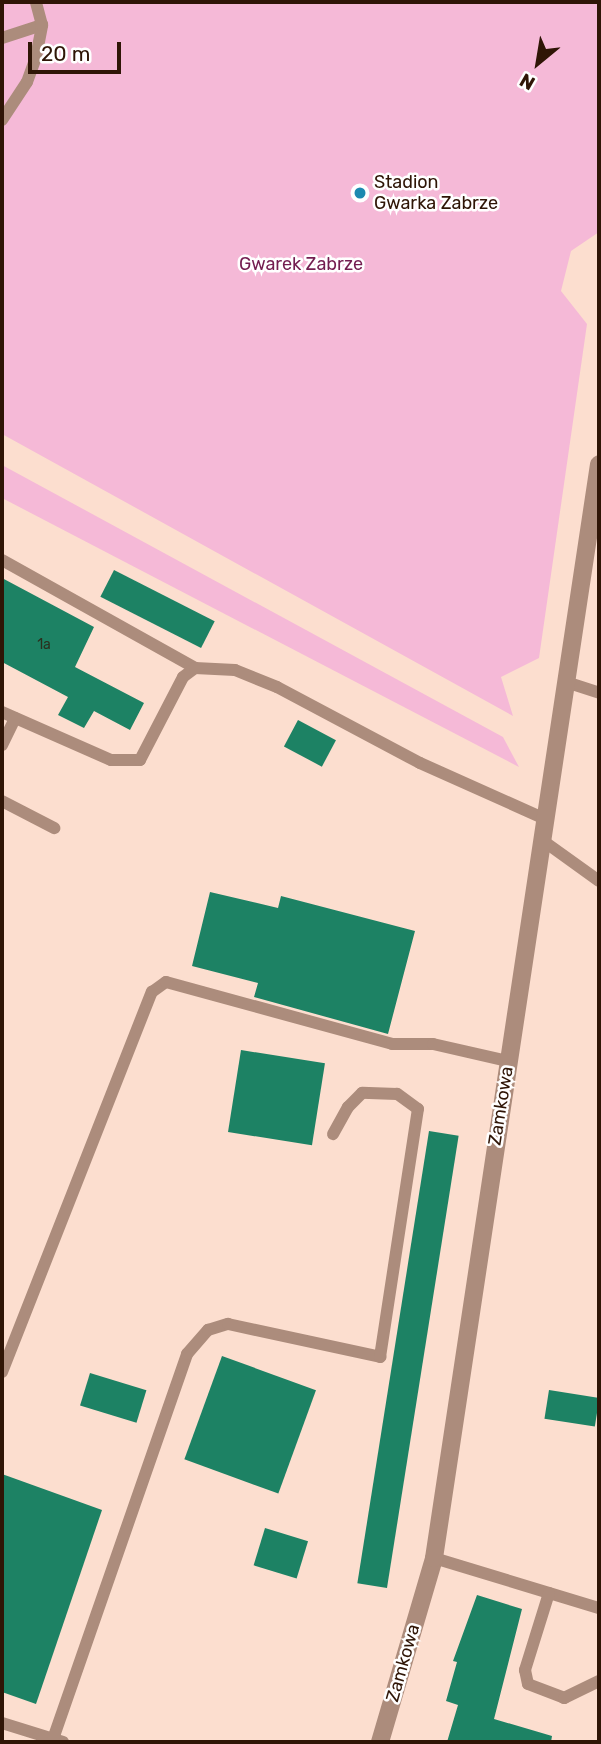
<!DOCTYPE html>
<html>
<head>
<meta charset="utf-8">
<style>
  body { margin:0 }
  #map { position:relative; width:601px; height:1744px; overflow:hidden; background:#fcdecf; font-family:Rubik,sans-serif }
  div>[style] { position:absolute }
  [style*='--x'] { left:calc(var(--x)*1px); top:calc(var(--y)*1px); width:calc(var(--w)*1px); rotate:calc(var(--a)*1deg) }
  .green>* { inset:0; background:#f5b9d7 }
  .building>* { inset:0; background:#1d8264; transform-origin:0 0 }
  .service>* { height:12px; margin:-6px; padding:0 6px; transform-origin:6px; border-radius:6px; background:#ac8c7c }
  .minor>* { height:18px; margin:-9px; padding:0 9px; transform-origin:9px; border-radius:9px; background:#ac8c7c }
  .dots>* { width:19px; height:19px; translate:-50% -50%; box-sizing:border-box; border:4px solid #fff; border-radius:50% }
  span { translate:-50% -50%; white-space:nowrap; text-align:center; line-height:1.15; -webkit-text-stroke:5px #fff; paint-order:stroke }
  .number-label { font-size:14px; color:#2a301e }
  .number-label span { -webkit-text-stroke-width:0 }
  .poi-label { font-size:18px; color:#2f1506 }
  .left { translate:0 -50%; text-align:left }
  .park-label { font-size:18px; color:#731d50 }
  .street-label { font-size:18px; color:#2f1506 }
  .frame { position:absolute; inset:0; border:4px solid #2f1506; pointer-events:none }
  .north { position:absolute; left:503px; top:28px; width:70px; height:70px; -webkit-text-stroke:5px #fff; paint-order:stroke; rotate:210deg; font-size:19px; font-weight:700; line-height:28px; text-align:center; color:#2f1506 }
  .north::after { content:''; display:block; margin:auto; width:24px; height:32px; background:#2f1506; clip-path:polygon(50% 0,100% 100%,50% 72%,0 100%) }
  .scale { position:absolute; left:28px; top:42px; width:93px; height:32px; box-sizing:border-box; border:4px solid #2f1506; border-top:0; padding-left:9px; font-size:21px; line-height:24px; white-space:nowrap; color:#2f1506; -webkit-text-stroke:5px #fff; paint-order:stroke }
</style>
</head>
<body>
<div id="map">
  <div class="green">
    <div style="clip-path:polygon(2px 2px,599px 2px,599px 232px,571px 251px,561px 291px,587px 324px,539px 658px,501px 677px,513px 716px,2px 434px)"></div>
    <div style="clip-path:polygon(2px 465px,503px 737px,519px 767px,2px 498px)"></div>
  </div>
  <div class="building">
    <div style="left:114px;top:570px;width:113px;height:30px;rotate:27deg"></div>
    <div style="clip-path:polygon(2px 578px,94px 627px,75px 667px,144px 703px,130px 730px,94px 711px,84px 728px,58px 715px,68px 697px,2px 662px)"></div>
    <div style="left:298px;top:720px;width:43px;height:30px;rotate:28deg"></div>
    <div style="clip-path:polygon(210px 892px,278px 908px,281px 896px,415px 931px,388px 1034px,254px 997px,258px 983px,192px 966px)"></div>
    <div style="left:241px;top:1050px;width:85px;height:83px;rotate:9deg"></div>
    <div style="left:429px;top:1131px;width:30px;height:458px;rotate:9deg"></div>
    <div style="left:222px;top:1356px;width:100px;height:110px;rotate:20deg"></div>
    <div style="left:90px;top:1373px;width:59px;height:34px;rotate:17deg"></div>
    <div style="left:549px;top:1390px;width:51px;height:29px;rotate:9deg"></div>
    <div style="clip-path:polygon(2px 1474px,102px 1510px,36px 1704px,2px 1692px)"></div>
    <div style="left:265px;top:1528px;width:45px;height:39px;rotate:17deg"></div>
    <div style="clip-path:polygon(477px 1595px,522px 1609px,494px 1719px,552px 1736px,551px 1742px,447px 1742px,458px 1705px,446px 1701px,457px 1662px,453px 1661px)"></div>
  </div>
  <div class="service">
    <div style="--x:2;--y:38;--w:42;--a:-18"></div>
    <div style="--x:2;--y:120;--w:45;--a:-56.7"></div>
    <div style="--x:27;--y:82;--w:27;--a:-70"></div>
    <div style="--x:36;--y:57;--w:33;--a:-79"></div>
    <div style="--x:42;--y:25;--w:24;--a:-105"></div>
    <div style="--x:2;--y:560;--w:221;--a:29.2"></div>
    <div style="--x:566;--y:682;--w:35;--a:18"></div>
    <div style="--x:2;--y:712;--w:119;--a:23.8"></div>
    <div style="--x:111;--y:760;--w:29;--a:0"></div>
    <div style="--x:140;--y:760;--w:93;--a:-62.6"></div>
    <div style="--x:183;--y:677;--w:15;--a:-37"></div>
    <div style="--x:195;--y:668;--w:40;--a:2.9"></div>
    <div style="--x:235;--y:670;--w:45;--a:22"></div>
    <div style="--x:277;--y:687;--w:162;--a:28"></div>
    <div style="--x:420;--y:763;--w:137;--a:24.1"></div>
    <div style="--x:2;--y:745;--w:30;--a:-64"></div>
    <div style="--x:2;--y:801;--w:59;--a:27.4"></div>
    <div style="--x:542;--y:840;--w:70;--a:35.7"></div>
    <div style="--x:2;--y:1372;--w:409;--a:-68.5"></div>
    <div style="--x:152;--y:992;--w:17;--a:-36"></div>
    <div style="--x:166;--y:982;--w:234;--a:15.3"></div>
    <div style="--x:392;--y:1044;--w:41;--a:0"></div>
    <div style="--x:433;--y:1044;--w:77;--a:12.8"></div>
    <div style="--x:434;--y:1558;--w:172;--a:16.9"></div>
    <div style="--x:549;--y:1593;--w:81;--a:107.3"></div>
    <div style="--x:525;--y:1670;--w:14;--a:78"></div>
    <div style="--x:528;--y:1684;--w:39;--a:21"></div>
    <div style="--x:564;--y:1698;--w:39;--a:-26"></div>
    <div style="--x:2;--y:1723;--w:64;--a:17.3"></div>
    <div style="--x:53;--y:1739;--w:408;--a:-70.8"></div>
    <div style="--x:187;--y:1354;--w:32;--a:-49"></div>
    <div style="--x:208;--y:1330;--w:21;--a:-17"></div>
    <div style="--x:228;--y:1324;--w:156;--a:12.2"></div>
    <div style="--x:380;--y:1357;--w:251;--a:-81.3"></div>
    <div style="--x:418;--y:1109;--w:26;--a:-144"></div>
    <div style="--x:397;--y:1094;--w:35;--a:-178"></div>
    <div style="--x:362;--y:1093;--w:20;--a:135"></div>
    <div style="--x:348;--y:1107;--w:31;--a:119"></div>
  </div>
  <div class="minor">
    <div style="--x:380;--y:1742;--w:192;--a:-73.6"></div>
    <div style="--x:434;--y:1558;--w:1106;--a:-81.42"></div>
  </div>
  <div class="dots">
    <div style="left:360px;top:193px;background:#1c89b0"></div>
  </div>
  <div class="number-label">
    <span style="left:44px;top:645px">1a</span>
  </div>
  <div class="poi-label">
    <span class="left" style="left:374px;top:193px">Stadion<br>Gwarka Zabrze</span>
  </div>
  <div class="park-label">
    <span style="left:301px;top:264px">Gwarek Zabrze</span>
  </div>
  <div class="street-label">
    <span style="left:501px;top:1106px;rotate:-81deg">Zamkowa</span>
    <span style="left:403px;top:1663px;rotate:-74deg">Zamkowa</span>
  </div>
  <div class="frame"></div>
  <div class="north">N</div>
  <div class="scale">20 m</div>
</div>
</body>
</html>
